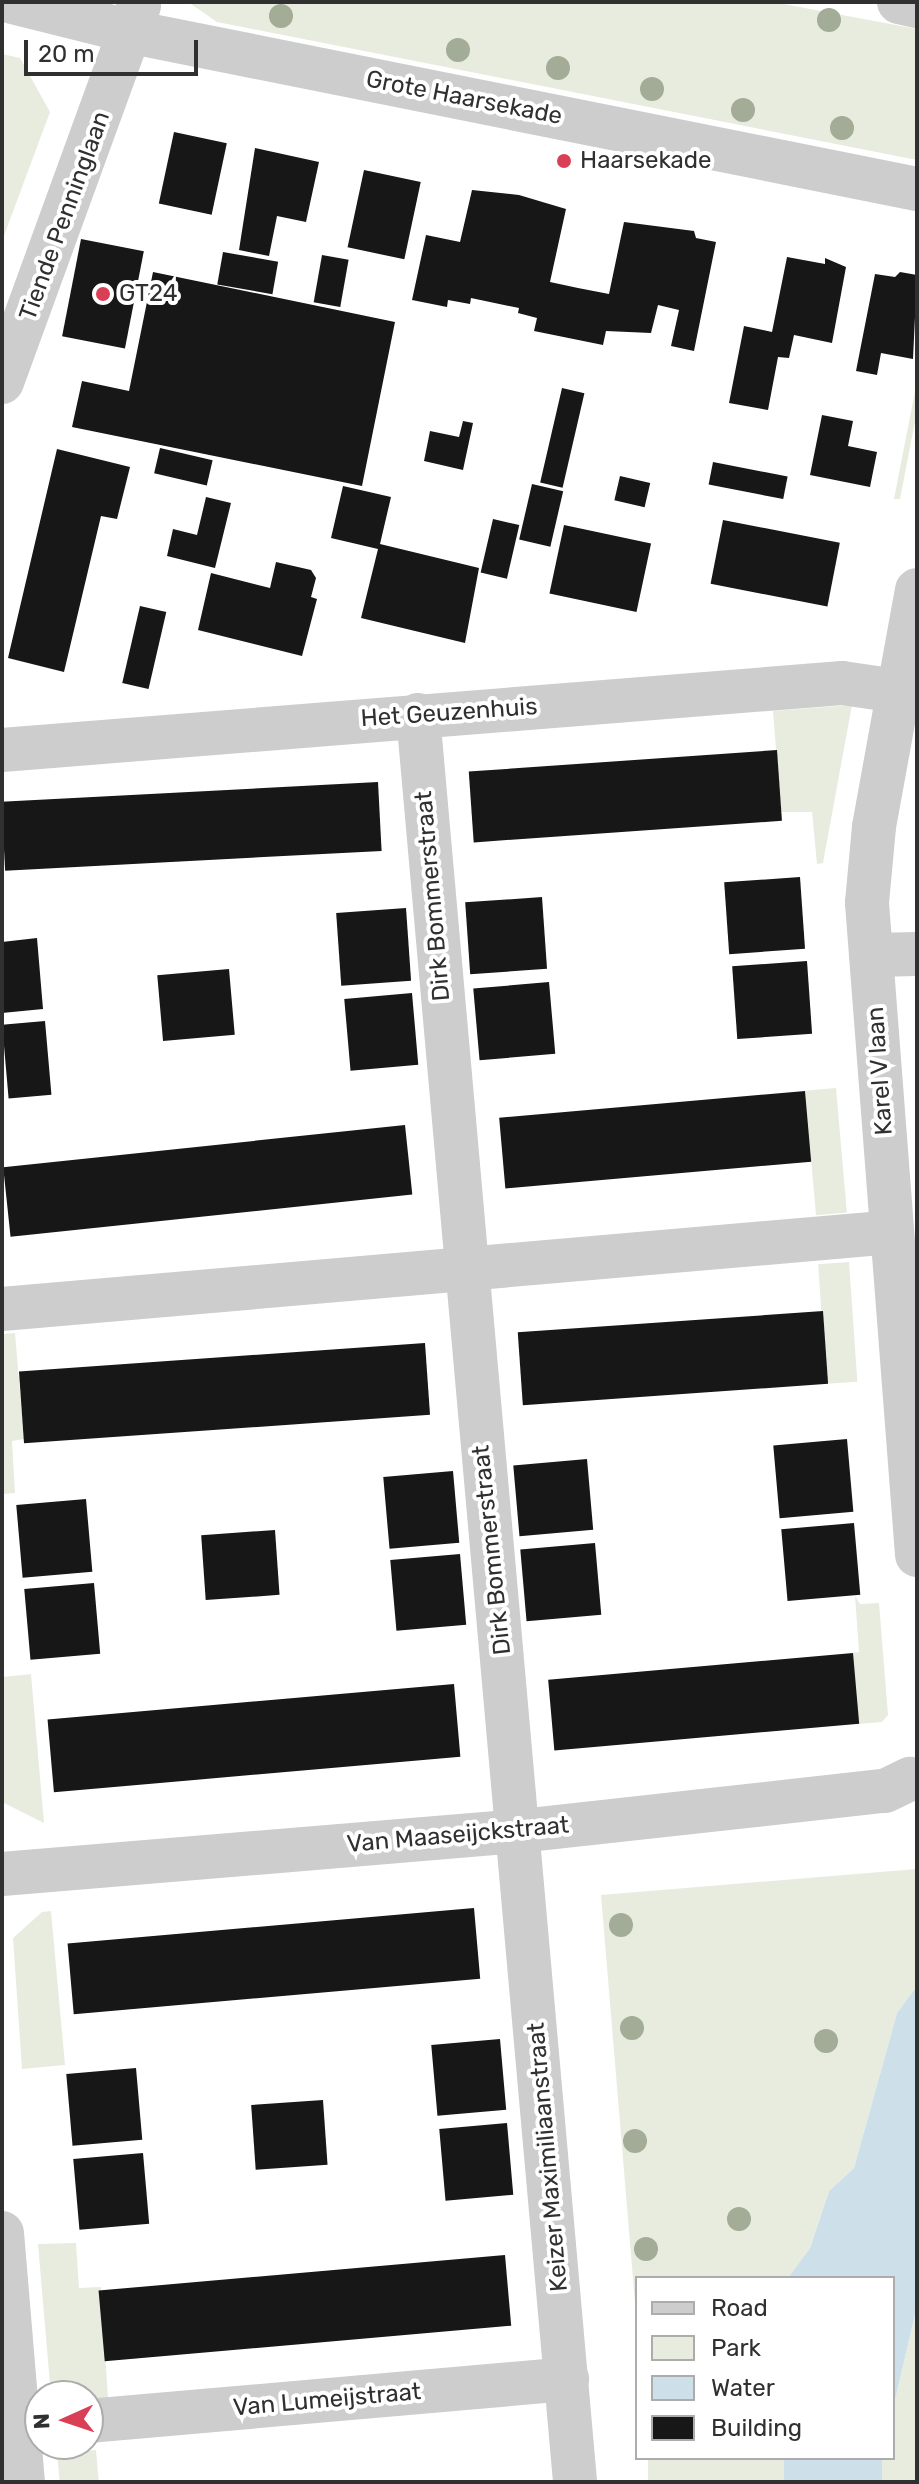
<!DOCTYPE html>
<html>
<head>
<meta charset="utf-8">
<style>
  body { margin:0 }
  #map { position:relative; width:919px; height:2484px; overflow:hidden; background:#fff; font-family:Rubik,sans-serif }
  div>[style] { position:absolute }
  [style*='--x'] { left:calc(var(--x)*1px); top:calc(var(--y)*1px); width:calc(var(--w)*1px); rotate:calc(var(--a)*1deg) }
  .green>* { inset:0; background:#e7ecdf; transform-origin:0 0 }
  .water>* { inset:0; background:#cde0ea; transform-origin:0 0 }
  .building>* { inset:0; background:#171717; transform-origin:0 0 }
  .minor>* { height:44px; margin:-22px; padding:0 22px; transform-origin:22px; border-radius:22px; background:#cdcdcd }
  .trees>* { width:24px; height:24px; margin:-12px; border-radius:50%; background:#a2ac96 }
  .dots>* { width:22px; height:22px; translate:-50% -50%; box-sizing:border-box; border:4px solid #fff; border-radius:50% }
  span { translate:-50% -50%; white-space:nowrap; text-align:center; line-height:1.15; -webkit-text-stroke:8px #fff; paint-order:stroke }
  .street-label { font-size:24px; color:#303030 }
  .poi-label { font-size:24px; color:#303030 }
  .left { translate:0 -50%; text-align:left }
  .frame { position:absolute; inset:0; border:4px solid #303030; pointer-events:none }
  .legend { position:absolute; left:635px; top:2276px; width:260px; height:184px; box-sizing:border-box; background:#fff; border:2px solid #acacac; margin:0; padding:10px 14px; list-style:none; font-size:24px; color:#303030 }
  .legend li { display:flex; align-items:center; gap:16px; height:40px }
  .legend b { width:40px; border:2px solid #acacac }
  .north { position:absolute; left:24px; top:2380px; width:80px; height:80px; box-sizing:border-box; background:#fff; border:2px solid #acacac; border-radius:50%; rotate:267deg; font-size:22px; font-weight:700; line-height:32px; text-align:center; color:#303030 }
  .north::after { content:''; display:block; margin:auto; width:28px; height:36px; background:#d94055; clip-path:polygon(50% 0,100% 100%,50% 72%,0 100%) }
  .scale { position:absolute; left:24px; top:40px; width:174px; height:36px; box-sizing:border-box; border:4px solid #303030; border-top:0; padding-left:10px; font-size:24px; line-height:28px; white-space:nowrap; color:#303030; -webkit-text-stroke:6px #fff; paint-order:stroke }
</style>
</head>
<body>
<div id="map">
  <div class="green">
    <div style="clip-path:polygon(188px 2px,773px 2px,917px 29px,917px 160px,217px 22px)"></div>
    <div style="clip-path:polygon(2px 54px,20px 58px,50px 112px,2px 241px)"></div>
    <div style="clip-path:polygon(917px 381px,917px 411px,900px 499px,894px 499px)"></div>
    <div style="clip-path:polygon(852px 705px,823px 863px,817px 864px,812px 812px,781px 812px,773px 711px)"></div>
    <div style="left:836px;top:1088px;width:125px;height:31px;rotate:85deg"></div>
    <div style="left:849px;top:1262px;width:120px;height:31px;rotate:86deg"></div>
    <div style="clip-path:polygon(15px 1333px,24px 1439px,12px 1441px,15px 1493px,2px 1494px,2px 1334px)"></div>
    <div style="clip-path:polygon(855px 1596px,860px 1604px,879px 1603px,888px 1715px,882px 1722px,858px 1724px,852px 1653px,859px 1652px)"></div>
    <div style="clip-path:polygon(31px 1674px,44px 1823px,2px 1802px,2px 1677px)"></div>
    <div style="clip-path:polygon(917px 1869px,917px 1986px,897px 2013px,854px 2168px,829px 2191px,810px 2248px,788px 2278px,637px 2278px,637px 2327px,601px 1895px)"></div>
    <div style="clip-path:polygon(51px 1911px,65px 2065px,22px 2069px,13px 1938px,42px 1912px)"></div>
    <div style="clip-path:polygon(76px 2243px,79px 2288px,101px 2287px,108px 2399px,51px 2396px,38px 2244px)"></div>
    <div style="clip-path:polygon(917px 2306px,917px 2482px,876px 2482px,882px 2458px,893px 2458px,893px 2409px)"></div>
    <div style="left:96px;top:2450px;width:32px;height:39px;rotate:85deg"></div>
    <div style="left:648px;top:2458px;width:136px;height:24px"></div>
  </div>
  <div class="water">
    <div style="clip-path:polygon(917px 1986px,917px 2306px,893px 2409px,893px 2278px,788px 2278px,810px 2248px,829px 2191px,854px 2168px,897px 2013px)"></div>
    <div style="left:784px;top:2458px;width:98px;height:24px"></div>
  </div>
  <div class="building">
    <div style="left:174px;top:132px;width:54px;height:73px;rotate:12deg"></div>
    <div style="clip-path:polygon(255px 148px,319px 162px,306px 222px,277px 216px,269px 256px,239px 250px)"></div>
    <div style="left:364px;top:170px;width:58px;height:79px;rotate:12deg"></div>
    <div style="clip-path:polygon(472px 190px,519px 195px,566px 209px,550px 282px,578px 288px,609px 294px,624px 222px,694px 231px,696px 238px,716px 242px,694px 351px,671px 346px,679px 310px,658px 305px,651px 333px,606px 331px,603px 345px,534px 331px,537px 318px,518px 313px,519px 308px,471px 298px,470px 304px,448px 300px,447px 307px,412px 300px,426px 235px,460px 242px)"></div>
    <div style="left:81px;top:239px;width:64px;height:99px;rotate:11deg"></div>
    <div style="left:223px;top:252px;width:56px;height:33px;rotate:10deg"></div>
    <div style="left:322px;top:255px;width:27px;height:48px;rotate:10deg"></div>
    <div style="clip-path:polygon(787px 257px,825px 264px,825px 258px,846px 267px,832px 343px,794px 335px,789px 358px,778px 357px,768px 410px,729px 403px,744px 326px,772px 332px)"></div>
    <div style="clip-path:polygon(153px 272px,395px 322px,362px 486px,72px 427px,82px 381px,129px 391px)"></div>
    <div style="clip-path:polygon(900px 272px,917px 275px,913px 359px,881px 353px,877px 375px,856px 371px,875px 274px,895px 277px)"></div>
    <div style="left:562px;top:388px;width:23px;height:97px;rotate:13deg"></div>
    <div style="clip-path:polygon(822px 415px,853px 421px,848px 446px,877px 452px,870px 487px,810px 475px)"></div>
    <div style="clip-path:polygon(463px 421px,473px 423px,463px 470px,424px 461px,430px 431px,459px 437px)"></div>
    <div style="left:160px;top:448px;width:54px;height:26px;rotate:13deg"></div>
    <div style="clip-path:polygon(57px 449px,130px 467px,117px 519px,101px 516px,64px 672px,8px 658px)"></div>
    <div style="left:713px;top:462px;width:76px;height:23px;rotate:11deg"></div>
    <div style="left:620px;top:476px;width:31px;height:25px;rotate:13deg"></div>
    <div style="left:532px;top:484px;width:32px;height:57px;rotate:13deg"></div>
    <div style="clip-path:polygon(343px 486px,391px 497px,380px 544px,479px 568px,465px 643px,361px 618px,378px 549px,331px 538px)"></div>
    <div style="clip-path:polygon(206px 497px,231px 503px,215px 568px,167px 556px,173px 529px,197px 535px)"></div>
    <div style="left:493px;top:519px;width:27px;height:55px;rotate:13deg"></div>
    <div style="left:723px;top:520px;width:119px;height:65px;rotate:11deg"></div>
    <div style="left:564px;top:525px;width:89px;height:70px;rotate:12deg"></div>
    <div style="clip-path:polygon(276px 562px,311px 570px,316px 578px,311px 597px,317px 599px,302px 656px,198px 630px,211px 573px,270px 588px)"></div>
    <div style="left:140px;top:606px;width:27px;height:79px;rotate:13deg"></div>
    <div style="left:777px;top:750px;width:71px;height:309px;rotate:86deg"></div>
    <div style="left:378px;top:782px;width:69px;height:377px;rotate:87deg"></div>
    <div style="left:800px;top:877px;width:72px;height:76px;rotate:86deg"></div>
    <div style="left:542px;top:897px;width:72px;height:77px;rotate:86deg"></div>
    <div style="left:406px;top:908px;width:73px;height:70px;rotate:86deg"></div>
    <div style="clip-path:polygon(37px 938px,43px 1009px,2px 1013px,2px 942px)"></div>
    <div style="left:807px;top:961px;width:73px;height:75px;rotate:86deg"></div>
    <div style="left:229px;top:969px;width:66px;height:72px;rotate:85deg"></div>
    <div style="left:549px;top:982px;width:72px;height:76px;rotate:85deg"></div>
    <div style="left:412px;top:993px;width:72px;height:68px;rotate:85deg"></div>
    <div style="left:45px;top:1021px;width:74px;height:43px;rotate:85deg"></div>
    <div style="left:805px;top:1091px;width:71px;height:307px;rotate:85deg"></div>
    <div style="left:405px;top:1125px;width:70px;height:404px;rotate:84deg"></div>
    <div style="left:823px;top:1311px;width:73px;height:306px;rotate:86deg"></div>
    <div style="left:425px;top:1343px;width:72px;height:407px;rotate:86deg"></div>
    <div style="left:847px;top:1439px;width:73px;height:74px;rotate:85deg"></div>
    <div style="left:587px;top:1459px;width:71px;height:74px;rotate:85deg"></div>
    <div style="left:453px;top:1471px;width:72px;height:70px;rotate:85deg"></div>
    <div style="left:86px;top:1499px;width:73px;height:70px;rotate:85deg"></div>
    <div style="left:854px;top:1523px;width:72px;height:73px;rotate:85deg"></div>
    <div style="left:275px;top:1530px;width:65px;height:74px;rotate:86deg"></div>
    <div style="left:595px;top:1543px;width:72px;height:75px;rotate:85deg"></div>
    <div style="left:460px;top:1554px;width:71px;height:70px;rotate:85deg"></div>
    <div style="left:94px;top:1583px;width:71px;height:70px;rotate:85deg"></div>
    <div style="left:853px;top:1653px;width:71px;height:306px;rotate:85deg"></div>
    <div style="left:454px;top:1684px;width:73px;height:408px;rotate:85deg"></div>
    <div style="left:474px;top:1908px;width:71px;height:408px;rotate:85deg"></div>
    <div style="left:500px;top:2039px;width:71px;height:69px;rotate:85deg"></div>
    <div style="left:136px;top:2068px;width:72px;height:70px;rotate:85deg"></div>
    <div style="left:323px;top:2100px;width:65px;height:72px;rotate:86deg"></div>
    <div style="left:507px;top:2123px;width:72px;height:68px;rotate:85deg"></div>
    <div style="left:143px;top:2153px;width:71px;height:70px;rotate:85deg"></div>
    <div style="left:505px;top:2255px;width:71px;height:408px;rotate:85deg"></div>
  </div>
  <div class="minor">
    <div style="--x:12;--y:2;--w:124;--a:14"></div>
    <div style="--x:132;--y:32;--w:801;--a:11.31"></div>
    <div style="--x:899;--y:2;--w:18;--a:13"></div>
    <div style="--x:2;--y:382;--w:401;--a:-70"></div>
    <div style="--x:917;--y:590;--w:241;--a:100.3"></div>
    <div style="--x:874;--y:827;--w:76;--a:95.3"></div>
    <div style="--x:867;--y:903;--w:654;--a:85.61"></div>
    <div style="--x:418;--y:715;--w:1774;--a:84.92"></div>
    <div style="--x:2;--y:750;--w:843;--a:-4.56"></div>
    <div style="--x:842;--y:683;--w:56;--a:8.3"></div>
    <div style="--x:871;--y:955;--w:46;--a:-1.2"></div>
    <div style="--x:2;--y:1309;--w:893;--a:-4.94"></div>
    <div style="--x:2;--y:1874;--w:520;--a:-4.75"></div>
    <div style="--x:520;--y:1831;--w:367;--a:-6.3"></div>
    <div style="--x:885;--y:1791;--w:28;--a:-26"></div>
    <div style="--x:2;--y:2233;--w:250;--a:85.2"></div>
    <div style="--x:88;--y:2421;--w:481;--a:-5"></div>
  </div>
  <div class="trees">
    <div style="left:281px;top:16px"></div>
    <div style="left:829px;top:20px"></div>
    <div style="left:458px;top:50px"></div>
    <div style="left:558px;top:68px"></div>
    <div style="left:652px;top:89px"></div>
    <div style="left:743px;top:110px"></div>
    <div style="left:842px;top:128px"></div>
    <div style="left:621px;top:1925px"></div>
    <div style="left:632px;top:2028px"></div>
    <div style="left:826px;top:2041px"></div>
    <div style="left:635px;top:2141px"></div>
    <div style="left:739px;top:2219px"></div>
    <div style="left:646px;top:2249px"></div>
  </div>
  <div class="dots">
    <div style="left:564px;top:161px;background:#d94055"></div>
    <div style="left:103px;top:294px;background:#d94055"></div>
  </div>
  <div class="street-label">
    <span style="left:464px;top:98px;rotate:11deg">Grote Haarsekade</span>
    <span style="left:65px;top:216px;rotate:-70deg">Tiende Penninglaan</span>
    <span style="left:449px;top:713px;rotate:-4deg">Het Geuzenhuis</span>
    <span style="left:433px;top:896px;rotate:-95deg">Dirk Bommerstraat</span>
    <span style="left:880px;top:1071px;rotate:-94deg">Karel V laan</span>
    <span style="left:492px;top:1550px;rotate:-96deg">Dirk Bommerstraat</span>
    <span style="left:458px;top:1835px;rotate:-5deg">Van Maaseijckstraat</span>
    <span style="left:548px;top:2157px;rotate:-95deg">Keizer Maximiliaanstraat</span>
    <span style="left:327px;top:2400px;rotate:-5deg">Van Lumeijstraat</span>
  </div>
  <div class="poi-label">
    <span class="left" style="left:580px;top:161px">Haarsekade</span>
    <span class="left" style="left:119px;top:294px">GT24</span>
  </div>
  <div class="frame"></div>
  <ul class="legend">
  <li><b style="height:10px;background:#cdcdcd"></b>Road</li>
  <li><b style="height:22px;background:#e7ecdf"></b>Park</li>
  <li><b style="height:22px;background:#cde0ea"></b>Water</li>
  <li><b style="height:22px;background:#171717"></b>Building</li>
  </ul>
  <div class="north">N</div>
  <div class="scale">20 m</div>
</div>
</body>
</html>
